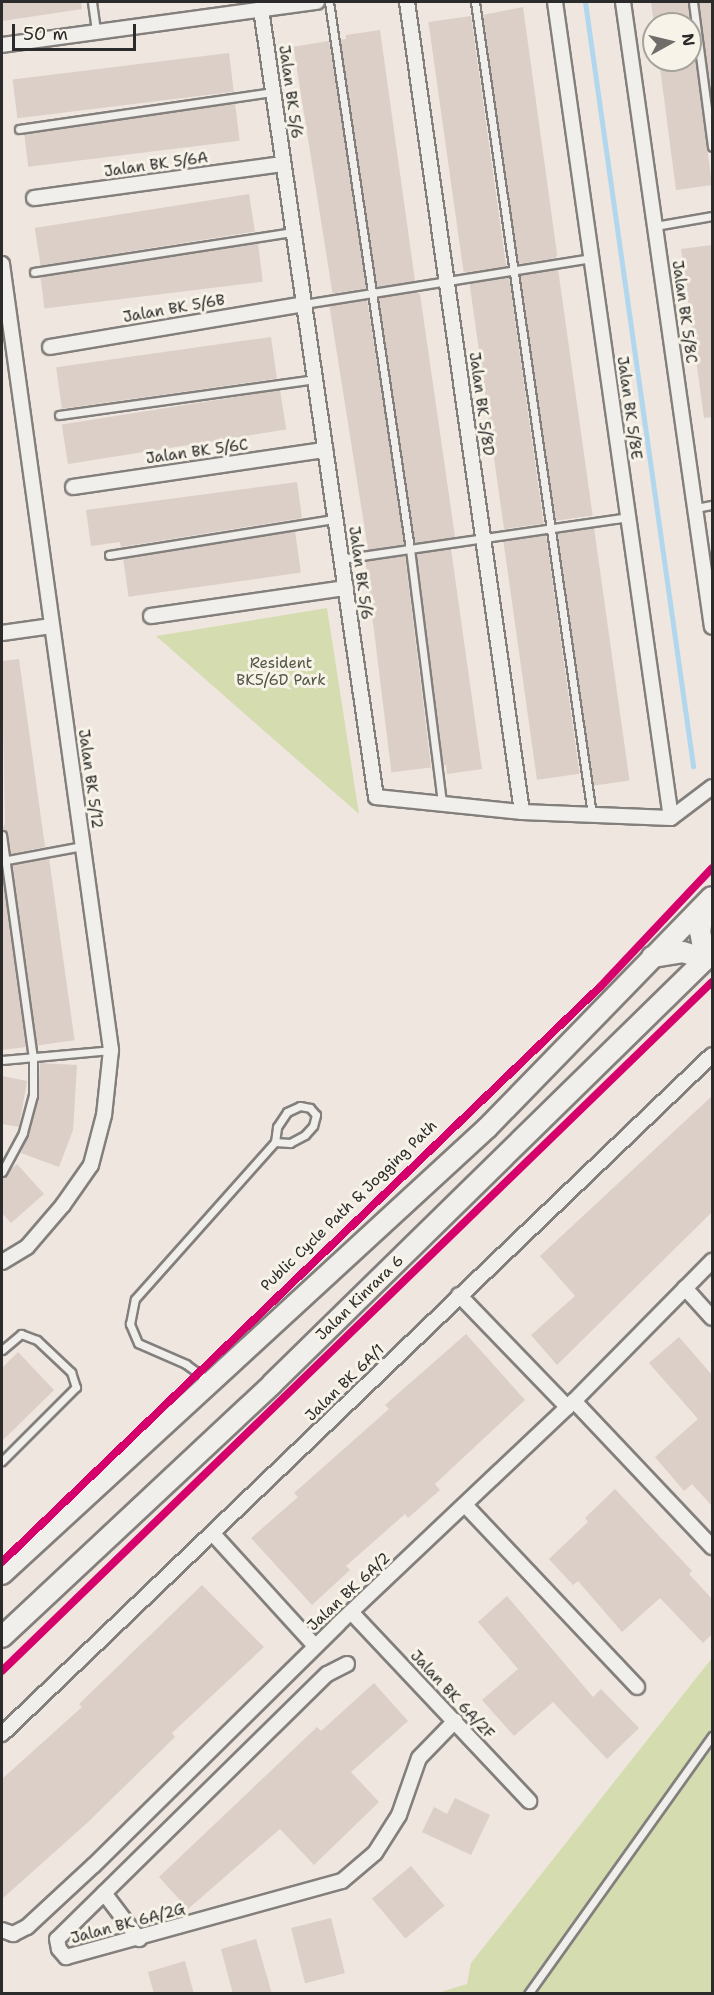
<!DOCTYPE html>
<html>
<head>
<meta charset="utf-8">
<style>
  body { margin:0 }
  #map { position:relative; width:714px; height:1995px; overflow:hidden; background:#eee6df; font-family:"Shantell Sans",sans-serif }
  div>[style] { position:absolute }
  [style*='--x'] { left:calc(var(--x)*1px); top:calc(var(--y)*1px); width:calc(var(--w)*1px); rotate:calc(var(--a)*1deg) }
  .green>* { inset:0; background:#d5ddb0 }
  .stream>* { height:5px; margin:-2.5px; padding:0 2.5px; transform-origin:2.5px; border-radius:2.5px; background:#b1d7ef }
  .building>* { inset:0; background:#dccfc7; transform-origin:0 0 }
  .roads { filter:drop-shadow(2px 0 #837f7c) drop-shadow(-2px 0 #837f7c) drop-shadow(0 2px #837f7c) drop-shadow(0 -2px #837f7c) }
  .service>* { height:7px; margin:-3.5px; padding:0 3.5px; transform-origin:3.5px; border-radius:3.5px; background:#f1efeb }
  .minor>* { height:14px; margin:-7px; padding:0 7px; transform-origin:7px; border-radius:7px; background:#f1efeb }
  .secondary>* { height:20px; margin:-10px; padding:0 10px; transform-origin:10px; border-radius:10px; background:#f1efeb }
  .cycleway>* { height:8px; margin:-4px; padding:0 4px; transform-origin:4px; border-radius:4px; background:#d6006c }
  span { translate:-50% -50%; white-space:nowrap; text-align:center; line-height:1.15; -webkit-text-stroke:6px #f7f3e8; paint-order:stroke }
  .street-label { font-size:15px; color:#2b2b2b }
  .park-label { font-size:15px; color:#505643 }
  .frame { position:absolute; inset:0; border:3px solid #2b2b2b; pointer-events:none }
  .north { position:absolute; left:642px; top:12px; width:60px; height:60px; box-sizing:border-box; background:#f7f3e8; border:2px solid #a5a39c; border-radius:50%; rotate:82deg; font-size:16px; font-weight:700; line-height:24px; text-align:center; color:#2b2b2b }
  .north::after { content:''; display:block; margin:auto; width:21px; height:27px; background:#6f6c6a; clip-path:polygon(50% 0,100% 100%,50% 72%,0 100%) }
  .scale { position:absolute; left:12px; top:24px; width:124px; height:27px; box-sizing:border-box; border:3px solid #2b2b2b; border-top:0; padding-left:8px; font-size:18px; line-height:21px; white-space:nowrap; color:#2b2b2b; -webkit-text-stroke:4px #f7f3e8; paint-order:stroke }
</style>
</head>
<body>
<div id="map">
  <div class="green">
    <div style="clip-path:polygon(327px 608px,359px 814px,156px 636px)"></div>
    <div style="clip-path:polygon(712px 1658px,712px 1993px,434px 1994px,467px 1984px,471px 1963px)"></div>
  </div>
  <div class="stream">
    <div style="--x:585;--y:2;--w:772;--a:81.95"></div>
  </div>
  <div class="building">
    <div style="clip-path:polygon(2px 2px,81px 2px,82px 9px,2px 21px)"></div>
    <div style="clip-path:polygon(651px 2px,688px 2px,712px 185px,676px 190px,659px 60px,690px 60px,690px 24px,654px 24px)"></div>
    <div style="clip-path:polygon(699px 2px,712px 2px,712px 108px)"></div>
    <div style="clip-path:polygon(523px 7px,557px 254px,556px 258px,518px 264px,483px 15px)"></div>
    <div style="left:471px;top:16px;width:253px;height:43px;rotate:82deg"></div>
    <div style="clip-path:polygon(380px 30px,415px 281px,377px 287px,340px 40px,346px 39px,346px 35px)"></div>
    <div style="left:329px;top:41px;width:250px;height:36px;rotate:81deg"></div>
    <div style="left:229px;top:53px;width:39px;height:218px;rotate:83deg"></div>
    <div style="left:235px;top:103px;width:38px;height:213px;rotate:83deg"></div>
    <div style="left:249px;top:194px;width:38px;height:217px;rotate:81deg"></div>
    <div style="left:258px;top:243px;width:39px;height:220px;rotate:83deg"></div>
    <div style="clip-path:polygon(712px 245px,712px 417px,704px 418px,681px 249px)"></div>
    <div style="left:558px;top:269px;width:249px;height:38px;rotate:82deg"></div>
    <div style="left:509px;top:277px;width:249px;height:40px;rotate:82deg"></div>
    <div style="clip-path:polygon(416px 292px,420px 294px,455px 537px,415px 543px,378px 298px)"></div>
    <div style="left:367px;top:300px;width:247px;height:38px;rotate:81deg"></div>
    <div style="left:271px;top:337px;width:42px;height:217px;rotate:82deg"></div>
    <div style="left:280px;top:390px;width:40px;height:221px;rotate:81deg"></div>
    <div style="clip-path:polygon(297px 482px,302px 518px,121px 547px,120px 542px,91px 546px,86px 510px)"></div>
    <div style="left:594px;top:528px;width:255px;height:37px;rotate:82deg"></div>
    <div style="left:295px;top:531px;width:42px;height:174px;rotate:82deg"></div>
    <div style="left:546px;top:535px;width:241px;height:43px;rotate:82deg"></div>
    <div style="clip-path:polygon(451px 549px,482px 769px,447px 774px,446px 765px,443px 765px,416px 554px)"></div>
    <div style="left:405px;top:555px;width:214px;height:40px;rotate:83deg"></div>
    <div style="clip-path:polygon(19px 659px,45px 847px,10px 854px,7px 834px,2px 829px,5px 824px,2px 661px)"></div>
    <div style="left:49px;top:858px;width:184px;height:38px;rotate:82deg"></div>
    <div style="clip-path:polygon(2px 872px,26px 1047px,2px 1050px)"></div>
    <div style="clip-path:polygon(40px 1063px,77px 1065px,73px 1130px,59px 1167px,21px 1153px,38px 1096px)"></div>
    <div style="clip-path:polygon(2px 1076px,27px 1081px,19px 1127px,2px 1124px)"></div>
    <div style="clip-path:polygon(712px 1096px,712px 1212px,557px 1365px,531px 1335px,575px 1296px,540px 1256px)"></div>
    <div style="clip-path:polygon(17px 1164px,44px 1194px,11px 1223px,2px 1213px,2px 1178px)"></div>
    <div style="clip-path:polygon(466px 1334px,525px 1400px,435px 1484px,440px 1490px,408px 1518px,405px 1514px,346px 1566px,350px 1570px,312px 1605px,251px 1538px,298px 1497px,294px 1493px,389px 1409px,385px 1405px)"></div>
    <div style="clip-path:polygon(679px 1337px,712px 1375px,712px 1506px,692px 1484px,684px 1491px,655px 1457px,698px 1419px,649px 1363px)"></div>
    <div style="clip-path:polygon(18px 1352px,54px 1390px,2px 1441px,2px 1368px)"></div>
    <div style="clip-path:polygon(615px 1489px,692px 1571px,689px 1574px,712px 1599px,712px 1634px,703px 1643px,660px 1598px,622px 1632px,578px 1581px,573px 1585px,549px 1559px,588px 1522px,585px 1518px)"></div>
    <div style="clip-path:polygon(202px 1585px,264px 1647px,172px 1733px,175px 1737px,87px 1823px,2px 1899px,2px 1779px,82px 1707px,79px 1704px)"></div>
    <div style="clip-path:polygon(507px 1596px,593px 1697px,601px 1689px,639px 1728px,607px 1759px,553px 1702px,514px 1736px,482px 1700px,518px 1669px,478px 1622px)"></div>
    <div style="clip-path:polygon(374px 1683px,408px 1721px,351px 1772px,379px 1802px,314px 1865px,280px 1829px,188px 1909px,159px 1877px,317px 1727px,321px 1731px)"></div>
    <div style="clip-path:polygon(455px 1798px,490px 1815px,471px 1855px,422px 1832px,434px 1807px,447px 1814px)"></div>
    <div style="left:411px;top:1866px;width:52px;height:51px;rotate:50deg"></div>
    <div style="left:331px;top:1918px;width:57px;height:41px;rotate:76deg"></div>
    <div style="clip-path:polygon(256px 1939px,272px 1994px,233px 1994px,221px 1949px)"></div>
    <div style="clip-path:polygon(185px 1961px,194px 1994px,154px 1994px,148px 1972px)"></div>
  </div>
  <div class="roads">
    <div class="service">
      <div style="--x:92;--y:2;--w:30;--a:82"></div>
      <div style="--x:329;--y:2;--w:553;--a:81.58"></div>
      <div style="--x:410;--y:549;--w:257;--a:82.8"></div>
      <div style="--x:475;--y:2;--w:821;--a:81.81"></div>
      <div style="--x:693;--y:2;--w:146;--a:82.5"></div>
      <div style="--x:19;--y:129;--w:257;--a:-8.3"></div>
      <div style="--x:655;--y:226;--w:58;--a:-10"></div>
      <div style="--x:34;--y:272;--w:262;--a:-8.8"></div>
      <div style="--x:304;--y:304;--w:291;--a:-9.1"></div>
      <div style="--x:59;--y:415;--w:259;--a:-8"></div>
      <div style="--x:696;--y:508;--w:16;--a:-11"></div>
      <div style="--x:109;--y:555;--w:229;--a:-9.1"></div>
      <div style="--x:341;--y:559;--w:290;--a:-8.3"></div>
      <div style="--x:2;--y:835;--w:224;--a:82.1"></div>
      <div style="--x:33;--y:1057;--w:38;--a:90"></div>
      <div style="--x:33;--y:1095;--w:39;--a:105"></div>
      <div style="--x:23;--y:1133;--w:44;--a:118.3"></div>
      <div style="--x:2;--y:861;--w:81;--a:-10.6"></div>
      <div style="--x:2;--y:1060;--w:109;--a:-5.2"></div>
      <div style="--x:2;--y:1350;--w:25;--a:-40"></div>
      <div style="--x:21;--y:1334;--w:17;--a:21"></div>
      <div style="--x:37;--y:1340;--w:47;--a:43.3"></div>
      <div style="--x:71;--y:1372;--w:16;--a:72"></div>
      <div style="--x:76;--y:1387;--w:105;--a:135"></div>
      <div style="--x:209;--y:1381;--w:29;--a:-144"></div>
      <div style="--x:186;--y:1364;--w:52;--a:-156.4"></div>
      <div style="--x:138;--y:1343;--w:21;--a:-113"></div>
      <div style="--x:130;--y:1324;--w:25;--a:-79"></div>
      <div style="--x:135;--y:1299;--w:210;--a:-48.3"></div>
      <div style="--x:275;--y:1142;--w:15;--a:-82"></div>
      <div style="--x:277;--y:1127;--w:18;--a:-56"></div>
      <div style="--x:287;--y:1112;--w:14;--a:-25"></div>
      <div style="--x:300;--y:1106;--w:10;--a:11"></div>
      <div style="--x:310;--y:1108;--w:9;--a:49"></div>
      <div style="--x:316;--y:1115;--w:11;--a:105"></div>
      <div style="--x:313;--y:1126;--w:12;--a:132"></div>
      <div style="--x:305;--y:1135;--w:17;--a:152"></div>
      <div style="--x:290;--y:1143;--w:15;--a:-176"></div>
      <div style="--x:528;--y:1994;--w:317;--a:-54.5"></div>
    </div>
    <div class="minor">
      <div style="--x:407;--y:2;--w:818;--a:81.92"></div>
      <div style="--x:555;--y:2;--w:824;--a:81.91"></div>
      <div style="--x:623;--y:2;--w:631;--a:81.9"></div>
      <div style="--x:261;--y:9;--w:796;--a:81.7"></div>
      <div style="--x:376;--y:797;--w:147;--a:5.9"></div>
      <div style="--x:522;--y:812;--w:149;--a:2.3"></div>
      <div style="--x:671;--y:818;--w:51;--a:-37.1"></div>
      <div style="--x:2;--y:45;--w:318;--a:-7.8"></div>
      <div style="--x:34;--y:198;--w:251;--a:-7.8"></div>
      <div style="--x:2;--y:264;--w:794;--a:82.1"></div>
      <div style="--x:111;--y:1050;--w:65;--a:96.1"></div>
      <div style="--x:104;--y:1115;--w:52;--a:104.6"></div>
      <div style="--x:91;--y:1165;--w:49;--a:125"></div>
      <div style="--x:63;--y:1205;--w:55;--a:130.6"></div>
      <div style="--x:27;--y:1247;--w:29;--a:149"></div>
      <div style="--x:50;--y:347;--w:258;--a:-9.6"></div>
      <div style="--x:73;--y:487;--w:255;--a:-8.4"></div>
      <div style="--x:151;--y:616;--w:197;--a:-8.2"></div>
      <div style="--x:2;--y:633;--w:50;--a:-8"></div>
      <div style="--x:685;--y:1288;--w:40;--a:48"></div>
      <div style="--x:459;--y:1295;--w:156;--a:46"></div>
      <div style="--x:574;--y:1401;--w:201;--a:46.6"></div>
      <div style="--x:466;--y:1506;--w:249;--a:46.6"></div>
      <div style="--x:214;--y:1535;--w:150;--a:47.7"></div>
      <div style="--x:351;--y:1612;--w:260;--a:46.7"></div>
      <div style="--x:347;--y:1664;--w:22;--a:153"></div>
      <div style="--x:327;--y:1674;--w:378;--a:135.5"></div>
      <div style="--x:57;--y:1939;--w:10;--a:79"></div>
      <div style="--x:59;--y:1949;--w:11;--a:49"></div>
      <div style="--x:66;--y:1957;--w:286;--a:-15.4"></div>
      <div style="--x:342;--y:1881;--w:43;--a:-40.3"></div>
      <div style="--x:375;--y:1853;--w:45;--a:-57.7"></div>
      <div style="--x:399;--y:1815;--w:60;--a:-70.7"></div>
      <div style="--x:419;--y:1758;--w:52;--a:-45.8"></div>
      <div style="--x:2;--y:1734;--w:982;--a:-43.72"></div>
      <div style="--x:104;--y:1893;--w:58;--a:52.7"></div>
      <div style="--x:2;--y:1930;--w:12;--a:20"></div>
      <div style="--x:13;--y:1934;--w:16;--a:-27"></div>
      <div style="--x:27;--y:1927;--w:91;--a:-42.8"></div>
      <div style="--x:94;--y:1865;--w:342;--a:-44.6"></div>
      <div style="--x:337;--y:1625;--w:326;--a:-43.4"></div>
      <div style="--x:574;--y:1401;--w:197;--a:-45.4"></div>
    </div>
    <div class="secondary">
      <div style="--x:652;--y:957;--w:31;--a:-9"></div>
      <div style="--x:683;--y:952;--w:23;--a:18"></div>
      <div style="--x:705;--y:959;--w:27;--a:-100"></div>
      <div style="--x:700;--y:932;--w:26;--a:-81"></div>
      <div style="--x:2;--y:1574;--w:659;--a:-42.6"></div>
      <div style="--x:487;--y:1128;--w:322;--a:-45.8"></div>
      <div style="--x:2;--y:1637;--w:370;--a:-43.1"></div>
      <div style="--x:272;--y:1384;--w:616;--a:-44.41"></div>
    </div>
  </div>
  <div class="cycleway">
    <div style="--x:2;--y:1562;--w:830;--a:-43.88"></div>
    <div style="--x:600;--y:987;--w:163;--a:-46.7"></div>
    <div style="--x:2;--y:1671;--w:989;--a:-44.14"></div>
  </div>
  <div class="street-label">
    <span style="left:290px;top:92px;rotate:82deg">Jalan BK 5/6</span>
    <span style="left:156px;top:165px;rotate:-8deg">Jalan BK 5/6A</span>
    <span style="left:174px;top:309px;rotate:-10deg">Jalan BK 5/6B</span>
    <span style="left:684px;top:312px;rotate:82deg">Jalan BK 5/8C</span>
    <span style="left:481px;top:404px;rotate:82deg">Jalan BK 5/8D</span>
    <span style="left:629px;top:408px;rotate:82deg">Jalan BK 5/8E</span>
    <span style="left:197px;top:452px;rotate:-8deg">Jalan BK 5/6C</span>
    <span style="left:360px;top:573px;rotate:82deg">Jalan BK 5/6</span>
    <span style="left:90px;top:779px;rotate:82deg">Jalan BK 5/12</span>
    <span style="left:349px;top:1206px;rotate:-44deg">Public Cycle Path &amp; Jogging Path</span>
    <span style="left:360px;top:1298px;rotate:-44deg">Jalan Kinrara 6</span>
    <span style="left:345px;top:1383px;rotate:-44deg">Jalan BK 6A/1</span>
    <span style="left:349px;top:1592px;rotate:-43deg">Jalan BK 6A/2</span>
    <span style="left:452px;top:1695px;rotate:47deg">Jalan BK 6A/2F</span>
    <span style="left:128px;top:1924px;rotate:-15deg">Jalan BK 6A/2G</span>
  </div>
  <div class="park-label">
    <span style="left:281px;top:672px">Resident<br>BK5/6D Park</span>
  </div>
  <div class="frame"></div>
  <div class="north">N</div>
  <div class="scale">50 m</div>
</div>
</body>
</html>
